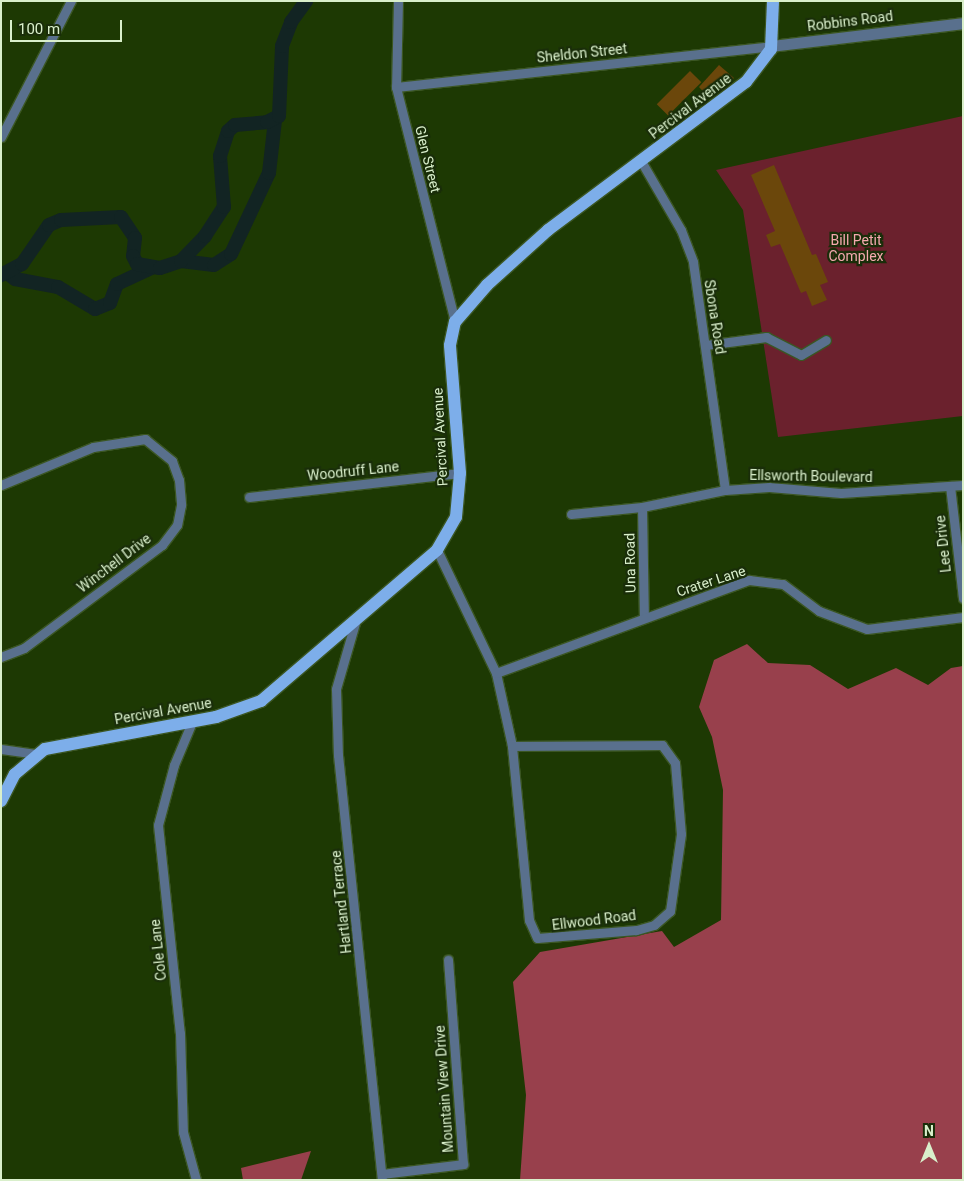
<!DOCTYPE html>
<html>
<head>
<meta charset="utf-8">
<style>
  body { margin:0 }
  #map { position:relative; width:964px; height:1181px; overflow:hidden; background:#1d3903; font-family:Roboto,sans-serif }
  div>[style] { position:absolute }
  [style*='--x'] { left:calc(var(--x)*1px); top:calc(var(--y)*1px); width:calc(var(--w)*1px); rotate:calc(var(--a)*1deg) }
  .green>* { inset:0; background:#6b212d }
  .forest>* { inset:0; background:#98404c }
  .river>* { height:14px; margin:-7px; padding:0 7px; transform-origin:7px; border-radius:7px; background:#122423 }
  .building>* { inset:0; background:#6b470b; transform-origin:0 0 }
  .roads { filter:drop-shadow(1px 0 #3b5623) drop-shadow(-1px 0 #3b5623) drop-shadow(0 1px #3b5623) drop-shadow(0 -1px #3b5623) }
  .minor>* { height:9px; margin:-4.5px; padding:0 4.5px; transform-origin:4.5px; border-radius:4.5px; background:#59708d }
  .tertiary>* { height:11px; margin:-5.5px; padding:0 5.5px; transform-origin:5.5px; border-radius:5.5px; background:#59708d }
  .primary>* { height:12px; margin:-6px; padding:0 6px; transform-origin:6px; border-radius:6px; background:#7daeea }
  span { translate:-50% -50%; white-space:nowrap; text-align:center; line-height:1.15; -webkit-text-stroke:4.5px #192d09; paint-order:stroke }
  .street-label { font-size:14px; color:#d9efcb }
  .park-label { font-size:14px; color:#f5a9af }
  .frame { position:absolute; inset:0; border:2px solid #d9efcb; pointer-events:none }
  .north { position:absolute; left:904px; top:1121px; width:50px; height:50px; -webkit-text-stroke:4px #192d09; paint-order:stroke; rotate:0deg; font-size:14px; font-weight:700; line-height:20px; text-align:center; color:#d9efcb }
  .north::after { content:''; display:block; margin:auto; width:18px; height:22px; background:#d9efcb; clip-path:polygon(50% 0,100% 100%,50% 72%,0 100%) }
  .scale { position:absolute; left:10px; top:20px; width:112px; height:22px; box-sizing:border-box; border:2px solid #d9efcb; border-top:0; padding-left:6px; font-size:15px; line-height:18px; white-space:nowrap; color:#d9efcb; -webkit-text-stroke:4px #192d09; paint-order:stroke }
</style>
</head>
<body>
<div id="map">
  <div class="green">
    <div style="clip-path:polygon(963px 116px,963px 416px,778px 437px,743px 210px,716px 170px)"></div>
  </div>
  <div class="forest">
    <div style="clip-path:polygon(747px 644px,768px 663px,810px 665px,848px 689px,896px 668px,928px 685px,951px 668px,963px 666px,963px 1180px,520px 1180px,526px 1095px,513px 982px,540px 952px,662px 931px,674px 947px,721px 920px,723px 790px,712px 737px,699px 707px,714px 660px)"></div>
    <div style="clip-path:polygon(311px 1151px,301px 1180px,243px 1180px,241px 1168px)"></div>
  </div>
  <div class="river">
    <div style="--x:181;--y:261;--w:33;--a:7"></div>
    <div style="--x:214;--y:265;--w:20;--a:-33"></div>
    <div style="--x:231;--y:254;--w:89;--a:-64.9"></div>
    <div style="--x:269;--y:173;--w:53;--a:-83.5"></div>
    <div style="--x:7;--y:273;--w:10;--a:37"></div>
    <div style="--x:15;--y:279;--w:44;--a:10.5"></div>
    <div style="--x:58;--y:287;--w:43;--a:30.7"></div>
    <div style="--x:95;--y:309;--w:16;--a:-22"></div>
    <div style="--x:110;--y:303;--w:20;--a:-70"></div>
    <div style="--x:117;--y:284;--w:38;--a:-25"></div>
    <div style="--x:1;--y:275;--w:24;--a:-28"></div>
    <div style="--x:22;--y:264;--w:47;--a:-55.3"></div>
    <div style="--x:49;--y:225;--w:13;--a:-23"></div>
    <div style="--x:61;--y:220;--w:60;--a:-2.9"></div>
    <div style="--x:121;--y:217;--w:25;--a:56"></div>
    <div style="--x:135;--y:238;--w:18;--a:96"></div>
    <div style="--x:133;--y:256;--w:9;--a:63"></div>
    <div style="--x:137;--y:264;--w:23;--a:10"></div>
    <div style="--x:160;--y:268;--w:22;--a:-18"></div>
    <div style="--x:181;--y:261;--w:35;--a:-46"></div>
    <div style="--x:205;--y:236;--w:35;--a:-57"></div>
    <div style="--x:224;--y:207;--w:51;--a:-94.5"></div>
    <div style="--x:220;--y:156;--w:26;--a:-72"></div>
    <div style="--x:228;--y:131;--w:9;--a:-41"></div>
    <div style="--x:235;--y:125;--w:32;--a:-5"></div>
    <div style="--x:267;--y:122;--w:13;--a:-27"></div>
    <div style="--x:279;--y:116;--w:70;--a:-87.5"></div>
    <div style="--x:282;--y:46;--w:26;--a:-69"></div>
    <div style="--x:291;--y:22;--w:26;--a:-54"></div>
  </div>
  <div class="building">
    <div style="clip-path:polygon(719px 65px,734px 78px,709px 98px,699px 87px)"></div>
    <div style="left:690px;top:71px;width:16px;height:47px;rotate:45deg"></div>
    <div style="clip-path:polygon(774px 165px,812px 255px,816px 254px,828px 282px,820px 285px,827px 300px,812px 306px,806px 291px,801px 293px,780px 244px,771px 247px,766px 235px,775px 231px,751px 175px)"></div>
  </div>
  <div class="roads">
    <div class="minor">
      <div style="--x:398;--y:1;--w:86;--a:91.3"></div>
      <div style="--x:396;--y:87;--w:242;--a:75.9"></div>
      <div style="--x:396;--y:87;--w:377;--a:-6.2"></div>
      <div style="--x:1;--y:137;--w:153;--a:-62.8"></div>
      <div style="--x:641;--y:161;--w:80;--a:59.9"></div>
      <div style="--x:681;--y:230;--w:34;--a:69"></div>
      <div style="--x:693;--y:262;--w:230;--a:82"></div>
      <div style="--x:706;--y:345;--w:61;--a:-7.6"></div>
      <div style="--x:766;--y:337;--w:39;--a:27"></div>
      <div style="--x:801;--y:355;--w:29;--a:-31"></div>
      <div style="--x:1;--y:485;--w:100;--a:-22.4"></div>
      <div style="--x:93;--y:447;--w:53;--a:-8.7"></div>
      <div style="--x:145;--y:439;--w:35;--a:39"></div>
      <div style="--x:172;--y:461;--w:20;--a:70"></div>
      <div style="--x:179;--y:480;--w:25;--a:85"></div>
      <div style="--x:181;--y:505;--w:20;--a:101"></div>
      <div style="--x:177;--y:525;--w:25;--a:127"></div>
      <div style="--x:162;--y:545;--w:172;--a:143.3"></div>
      <div style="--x:24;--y:648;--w:25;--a:159"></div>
      <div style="--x:950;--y:486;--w:113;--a:83.4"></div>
      <div style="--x:249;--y:497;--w:212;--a:-6.5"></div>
      <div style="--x:642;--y:507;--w:111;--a:89"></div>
      <div style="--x:571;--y:514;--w:71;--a:-5.6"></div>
      <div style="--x:642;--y:507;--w:85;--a:-11.6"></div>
      <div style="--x:725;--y:490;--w:44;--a:-3.9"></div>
      <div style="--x:769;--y:487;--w:72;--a:4.8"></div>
      <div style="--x:841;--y:493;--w:122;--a:-3.8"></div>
      <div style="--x:437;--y:550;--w:136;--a:64.4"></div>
      <div style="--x:496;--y:673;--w:75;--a:77.6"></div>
      <div style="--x:355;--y:623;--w:69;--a:106.1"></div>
      <div style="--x:336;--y:689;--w:66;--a:88.3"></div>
      <div style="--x:338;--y:755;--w:427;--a:84.1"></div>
      <div style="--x:496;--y:673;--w:270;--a:-20.2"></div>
      <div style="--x:749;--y:580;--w:34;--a:7"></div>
      <div style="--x:783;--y:584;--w:45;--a:36.9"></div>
      <div style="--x:819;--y:611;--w:51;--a:20.6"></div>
      <div style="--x:867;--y:629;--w:97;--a:-7.1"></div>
      <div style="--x:192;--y:722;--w:47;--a:112.7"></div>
      <div style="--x:174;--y:765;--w:62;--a:104.9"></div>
      <div style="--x:158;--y:825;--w:209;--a:84"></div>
      <div style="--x:180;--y:1033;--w:99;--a:88.3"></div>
      <div style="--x:183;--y:1132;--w:50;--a:74.8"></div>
      <div style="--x:662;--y:745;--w:22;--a:54"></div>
      <div style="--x:675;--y:763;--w:71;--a:85.2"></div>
      <div style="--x:681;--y:834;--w:78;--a:98.1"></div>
      <div style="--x:670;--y:911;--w:21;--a:139"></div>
      <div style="--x:654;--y:925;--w:19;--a:164"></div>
      <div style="--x:636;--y:930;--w:99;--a:175.4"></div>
      <div style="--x:537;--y:938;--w:20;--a:-114"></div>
      <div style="--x:529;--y:920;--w:175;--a:-95.6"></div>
      <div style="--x:512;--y:746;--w:150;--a:-0.4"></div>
      <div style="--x:1;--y:749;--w:35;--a:8"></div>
      <div style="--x:382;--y:1174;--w:82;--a:-7"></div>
      <div style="--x:463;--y:1164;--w:205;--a:-94.2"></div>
    </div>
    <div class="tertiary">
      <div style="--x:771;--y:46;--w:193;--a:-6.8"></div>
    </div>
    <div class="primary">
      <div style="--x:1;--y:801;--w:30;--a:-63"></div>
      <div style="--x:15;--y:774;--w:39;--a:-40"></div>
      <div style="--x:45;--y:749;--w:174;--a:-10.6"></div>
      <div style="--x:216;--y:717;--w:48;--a:-19.6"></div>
      <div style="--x:261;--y:701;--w:232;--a:-40.6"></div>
      <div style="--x:437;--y:550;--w:38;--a:-60"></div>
      <div style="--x:456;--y:517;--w:44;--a:-84.8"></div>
      <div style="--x:460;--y:473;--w:128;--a:-94.5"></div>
      <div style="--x:450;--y:345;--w:24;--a:-78"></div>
      <div style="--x:455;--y:322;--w:49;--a:-49.1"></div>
      <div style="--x:487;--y:285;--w:82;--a:-42"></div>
      <div style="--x:548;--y:230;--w:247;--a:-36.8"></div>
      <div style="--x:746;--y:82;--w:41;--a:-52.9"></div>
      <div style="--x:771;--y:49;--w:48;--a:-87.6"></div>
    </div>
  </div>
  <div class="street-label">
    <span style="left:850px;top:21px;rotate:-7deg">Robbins Road</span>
    <span style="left:582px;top:53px;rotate:-6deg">Sheldon Street</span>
    <span style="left:690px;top:106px;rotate:-37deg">Percival Avenue</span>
    <span style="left:428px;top:159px;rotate:76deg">Glen Street</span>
    <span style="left:715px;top:317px;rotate:81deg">Sbona Road</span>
    <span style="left:440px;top:437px;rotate:-93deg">Percival Avenue</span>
    <span style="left:353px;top:471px;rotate:-6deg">Woodruff Lane</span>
    <span style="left:811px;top:476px;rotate:1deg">Ellsworth Boulevard</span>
    <span style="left:943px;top:544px;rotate:-96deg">Lee Drive</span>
    <span style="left:114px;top:563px;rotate:-37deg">Winchell Drive</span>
    <span style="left:630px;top:563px;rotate:-91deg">Una Road</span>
    <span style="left:711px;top:581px;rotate:-18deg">Crater Lane</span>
    <span style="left:163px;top:711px;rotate:-10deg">Percival Avenue</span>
    <span style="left:341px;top:902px;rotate:-96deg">Hartland Terrace</span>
    <span style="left:594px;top:920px;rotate:-7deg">Ellwood Road</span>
    <span style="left:158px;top:950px;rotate:-96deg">Cole Lane</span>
    <span style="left:444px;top:1089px;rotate:-94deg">Mountain View Drive</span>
  </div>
  <div class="park-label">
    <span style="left:856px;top:248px">Bill Petit<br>Complex</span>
  </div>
  <div class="frame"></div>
  <div class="north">N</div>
  <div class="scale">100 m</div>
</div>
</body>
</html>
